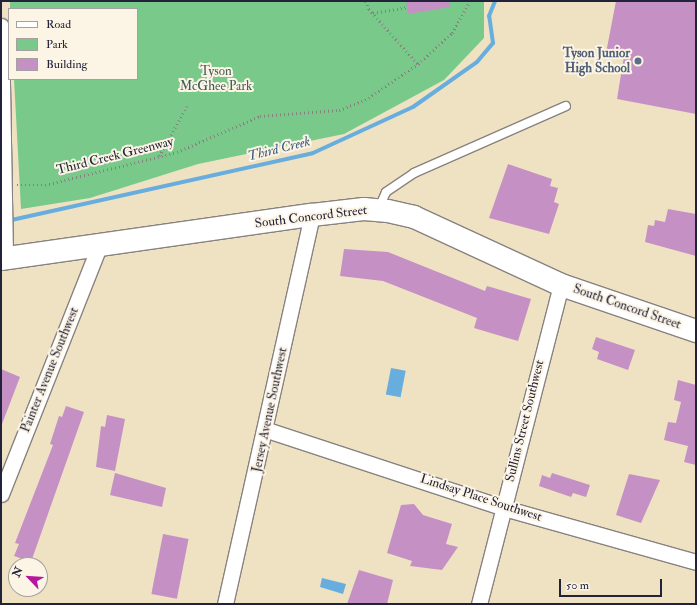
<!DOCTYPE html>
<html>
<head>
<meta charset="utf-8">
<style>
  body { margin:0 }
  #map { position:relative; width:697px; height:605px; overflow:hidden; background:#efe2c3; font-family:"IM FELL Double Pica",serif }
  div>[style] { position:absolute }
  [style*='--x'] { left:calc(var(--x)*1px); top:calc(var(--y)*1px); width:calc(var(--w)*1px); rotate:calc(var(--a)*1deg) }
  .green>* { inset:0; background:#79c98a }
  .water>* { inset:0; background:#67addd; transform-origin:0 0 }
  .stream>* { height:4px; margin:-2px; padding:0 2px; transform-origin:2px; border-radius:2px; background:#67addd }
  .building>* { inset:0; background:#c591c5; transform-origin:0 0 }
  .path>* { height:2.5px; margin-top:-1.25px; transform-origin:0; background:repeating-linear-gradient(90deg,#88827f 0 1px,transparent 0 4px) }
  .roads { filter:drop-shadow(1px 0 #88827f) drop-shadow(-1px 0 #88827f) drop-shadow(0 1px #88827f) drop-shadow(0 -1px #88827f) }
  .lane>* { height:8px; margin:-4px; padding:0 4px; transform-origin:4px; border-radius:4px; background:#fff }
  .street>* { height:15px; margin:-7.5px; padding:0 7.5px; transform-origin:7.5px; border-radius:7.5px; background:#fff }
  .secondary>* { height:22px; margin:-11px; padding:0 11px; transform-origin:11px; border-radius:11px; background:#fff }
  .dots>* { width:11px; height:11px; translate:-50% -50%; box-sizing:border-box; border:2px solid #fcf5e5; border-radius:50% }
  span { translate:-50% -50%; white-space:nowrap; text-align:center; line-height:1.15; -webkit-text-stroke:4px #fcf5e5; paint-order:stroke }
  .service-label { font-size:13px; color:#4e5e75; font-weight:700 }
  .right { translate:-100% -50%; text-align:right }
  .park-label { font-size:13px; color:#405c57 }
  .street-label { font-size:13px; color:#22223b }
  .water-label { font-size:14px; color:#3e5a7c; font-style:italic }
  .frame { position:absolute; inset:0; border:2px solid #22223b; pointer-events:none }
  .legend { position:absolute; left:8px; top:8px; width:130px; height:72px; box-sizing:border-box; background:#fcf5e5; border:1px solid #a5a1a1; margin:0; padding:5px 7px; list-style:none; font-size:12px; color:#22223b }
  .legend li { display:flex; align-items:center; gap:8px; height:20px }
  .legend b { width:20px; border:1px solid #a5a1a1 }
  .north { position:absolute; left:8px; top:557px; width:40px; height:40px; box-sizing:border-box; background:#fcf5e5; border:1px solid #a5a1a1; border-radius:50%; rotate:295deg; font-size:11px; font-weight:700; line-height:16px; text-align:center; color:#22223b }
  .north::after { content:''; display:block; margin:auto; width:14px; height:18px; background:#b5179e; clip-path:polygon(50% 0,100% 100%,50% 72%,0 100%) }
  .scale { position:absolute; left:559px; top:579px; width:103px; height:18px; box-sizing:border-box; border:2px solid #22223b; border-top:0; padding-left:5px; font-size:12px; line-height:14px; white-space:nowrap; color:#22223b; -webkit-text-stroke:3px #fcf5e5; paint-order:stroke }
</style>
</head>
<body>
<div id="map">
  <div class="green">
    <div style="clip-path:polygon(10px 1px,484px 1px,484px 38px,444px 80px,344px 134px,198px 164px,90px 198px,21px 209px,14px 79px,137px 79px,137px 9px,10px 9px)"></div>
  </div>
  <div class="water">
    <div style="left:391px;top:368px;width:15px;height:27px;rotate:11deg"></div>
    <div style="clip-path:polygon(322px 578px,346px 584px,343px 594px,320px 587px)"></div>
  </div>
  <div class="stream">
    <div style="--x:7;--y:221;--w:313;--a:-12.5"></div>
    <div style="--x:313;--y:153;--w:110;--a:-24.7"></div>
    <div style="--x:413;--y:107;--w:78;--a:-35.1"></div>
    <div style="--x:477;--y:62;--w:25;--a:-50"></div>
    <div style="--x:493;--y:43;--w:27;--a:-98"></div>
    <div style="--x:489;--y:16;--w:16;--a:-68"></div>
  </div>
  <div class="building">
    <div style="clip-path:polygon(406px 1px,449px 1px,450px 7px,408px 14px)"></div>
    <div style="clip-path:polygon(616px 1px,696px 1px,696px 114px,617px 99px,624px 56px,606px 53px)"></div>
    <div style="clip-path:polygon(508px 164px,552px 179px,550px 186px,558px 188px,554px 202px,559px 204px,549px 234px,489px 218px)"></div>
    <div style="clip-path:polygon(668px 209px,696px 214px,696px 256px,645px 242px,648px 225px,654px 226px,655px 220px,665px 222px)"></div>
    <div style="clip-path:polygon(344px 249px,388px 252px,485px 291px,487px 286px,531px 299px,518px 341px,474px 328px,477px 318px,383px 281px,340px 276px)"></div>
    <div style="clip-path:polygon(596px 337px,635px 350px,628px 370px,597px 359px,599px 352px,592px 349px)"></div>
    <div style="clip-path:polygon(1px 369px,20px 377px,2px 424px,1px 424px)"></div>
    <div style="clip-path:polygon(678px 380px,696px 385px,696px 465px,684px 462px,688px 446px,664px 440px,668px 422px,676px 423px,681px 402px,674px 400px)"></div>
    <div style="clip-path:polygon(66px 406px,84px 412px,31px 562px,14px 556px,19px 544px,15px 543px,53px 445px,50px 444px,59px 416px,62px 417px)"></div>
    <div style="clip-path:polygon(107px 415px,125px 419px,115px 471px,96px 467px,101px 426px,105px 427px)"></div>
    <div style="clip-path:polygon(115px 473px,166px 488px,162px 507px,110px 495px)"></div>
    <div style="clip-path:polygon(552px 473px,590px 485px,586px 497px,573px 493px,571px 497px,539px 486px,542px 475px,550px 478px)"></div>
    <div style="clip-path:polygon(629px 474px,660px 480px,641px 523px,616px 515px)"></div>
    <div style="clip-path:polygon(414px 504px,423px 515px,452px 524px,446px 544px,458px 547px,442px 570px,410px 566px,412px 561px,387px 553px,401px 505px)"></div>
    <div style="left:163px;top:534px;width:26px;height:61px;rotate:11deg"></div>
    <div style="clip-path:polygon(359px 570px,393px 580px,387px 604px,347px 604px)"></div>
  </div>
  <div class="path">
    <div style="--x:366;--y:1;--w:9;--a:69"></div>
    <div style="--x:369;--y:9;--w:74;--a:48.3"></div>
    <div style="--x:373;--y:13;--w:35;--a:-10"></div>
    <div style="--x:159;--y:156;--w:57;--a:-60.8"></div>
    <div style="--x:17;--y:185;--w:28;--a:0"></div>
    <div style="--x:45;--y:185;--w:136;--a:-14"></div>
    <div style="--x:177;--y:152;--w:90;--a:-23.4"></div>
    <div style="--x:260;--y:116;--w:79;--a:-4.3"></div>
    <div style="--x:339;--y:110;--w:28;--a:-21"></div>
    <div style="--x:365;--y:100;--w:64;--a:-34.2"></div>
    <div style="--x:418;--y:64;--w:46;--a:-42.4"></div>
    <div style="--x:452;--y:33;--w:37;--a:-61"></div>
  </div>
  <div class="roads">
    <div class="lane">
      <div style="--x:379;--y:208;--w:17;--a:-66"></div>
      <div style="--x:386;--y:192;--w:34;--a:-34"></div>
      <div style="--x:414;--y:173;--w:166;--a:-23.8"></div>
    </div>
    <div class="street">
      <div style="--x:1;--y:26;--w:232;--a:89"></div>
      <div style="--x:267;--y:430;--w:250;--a:18.2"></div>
      <div style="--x:504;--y:508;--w:199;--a:15.7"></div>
      <div style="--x:1;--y:494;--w:266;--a:-68.4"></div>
      <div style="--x:225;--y:604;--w:399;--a:-77.4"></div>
      <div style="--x:479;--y:604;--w:329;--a:-75.6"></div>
    </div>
    <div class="secondary">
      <div style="--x:1;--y:259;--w:314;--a:-8.1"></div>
      <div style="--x:312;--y:215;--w:52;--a:-6.6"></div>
      <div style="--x:364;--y:209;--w:24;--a:5"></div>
      <div style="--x:388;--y:211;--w:27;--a:13"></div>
      <div style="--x:414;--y:217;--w:162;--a:24.8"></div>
      <div style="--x:561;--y:285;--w:143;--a:18.8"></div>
    </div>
  </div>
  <div class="dots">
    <div style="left:638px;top:61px;background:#5c6f8a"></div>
  </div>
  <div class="service-label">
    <span class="right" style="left:630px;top:61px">Tyson Junior<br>High School</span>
  </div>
  <div class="park-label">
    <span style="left:216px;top:79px">Tyson<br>McGhee Park</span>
  </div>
  <div class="street-label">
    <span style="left:115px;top:156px;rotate:-14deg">Third Creek Greenway</span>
    <span style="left:311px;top:217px;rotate:-7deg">South Concord Street</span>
    <span style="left:627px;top:307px;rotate:19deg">South Concord Street</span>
    <span style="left:50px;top:370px;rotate:-68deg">Painter Avenue Southwest</span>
    <span style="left:270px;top:410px;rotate:-78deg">Jersey Avenue Southwest</span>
    <span style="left:525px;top:421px;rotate:-76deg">Sullins Street Southwest</span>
    <span style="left:481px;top:498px;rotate:18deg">Lindsay Place Southwest</span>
  </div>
  <div class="water-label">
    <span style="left:279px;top:149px;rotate:-14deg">Third Creek</span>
  </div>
  <div class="frame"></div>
  <ul class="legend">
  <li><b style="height:5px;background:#fff"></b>Road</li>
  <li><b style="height:11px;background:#79c98a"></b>Park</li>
  <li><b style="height:11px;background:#c591c5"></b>Building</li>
  </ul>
  <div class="north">N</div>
  <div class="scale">50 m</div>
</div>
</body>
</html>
